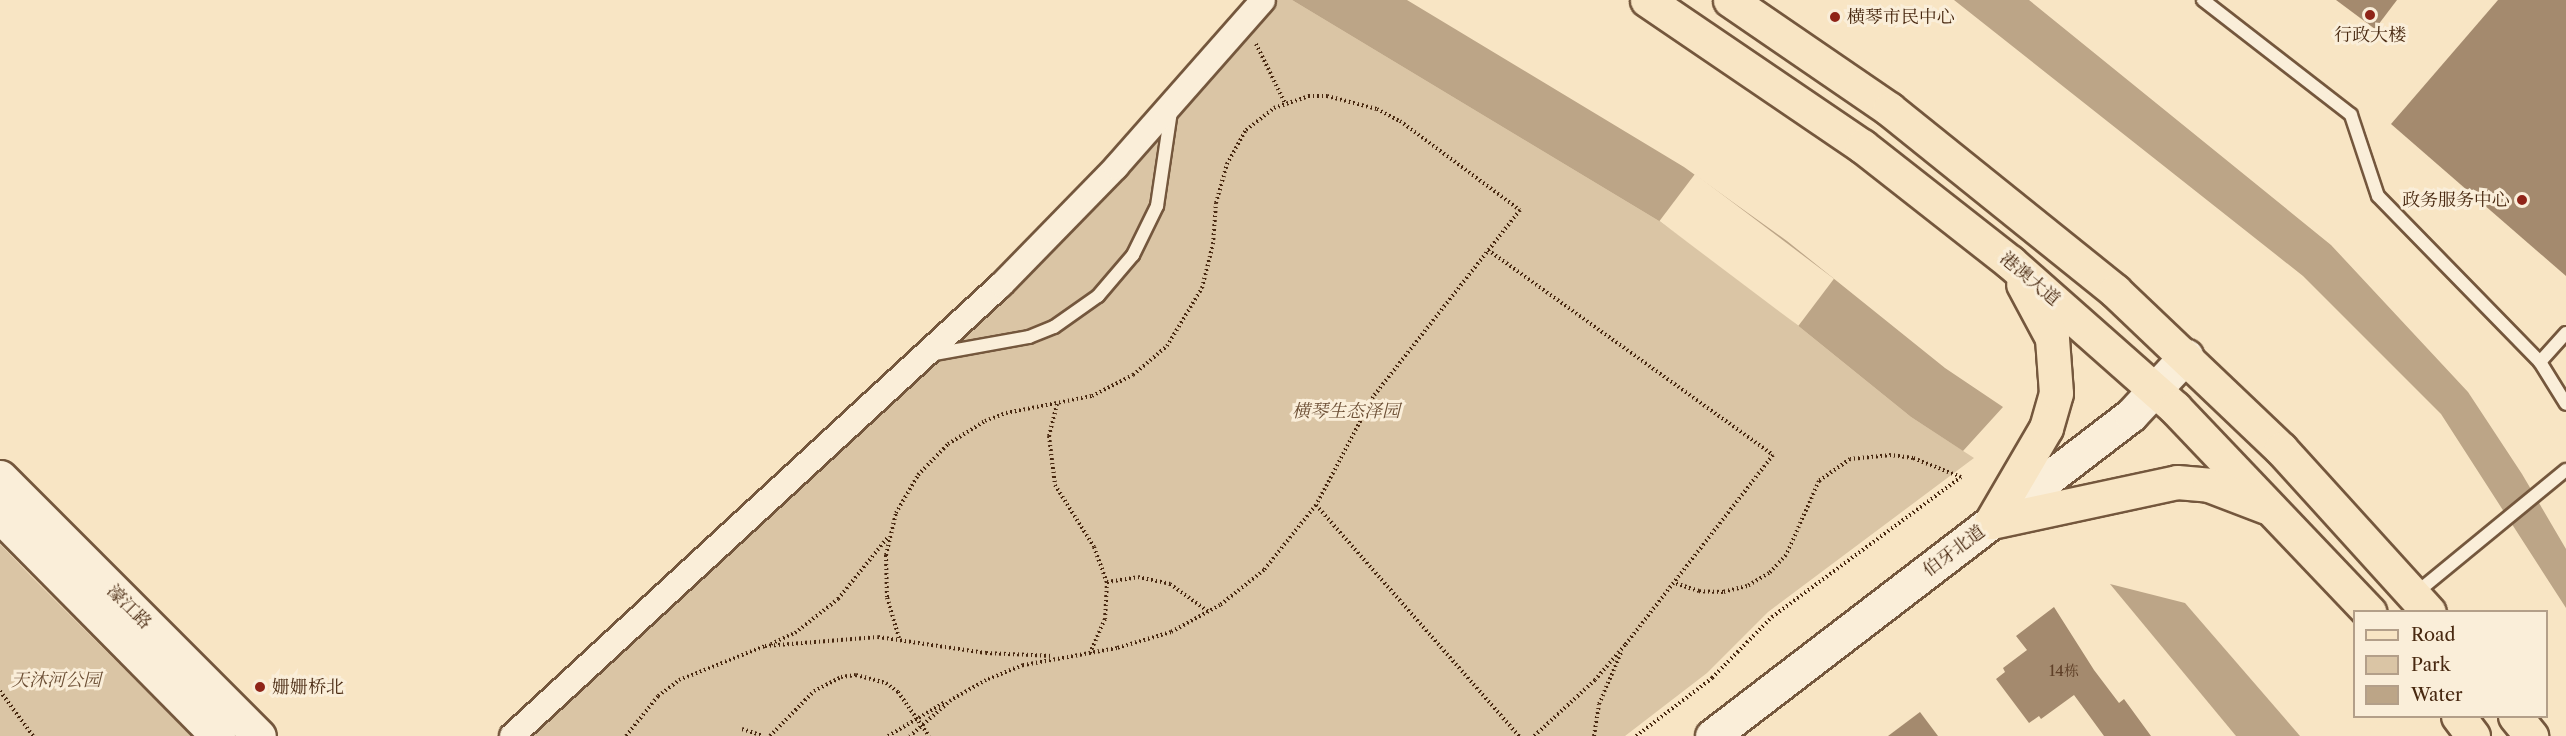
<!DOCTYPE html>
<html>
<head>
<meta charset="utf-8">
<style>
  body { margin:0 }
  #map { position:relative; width:2566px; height:736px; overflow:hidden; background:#f8e5c4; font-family:"Libre Caslon Text","Noto Serif SC",serif }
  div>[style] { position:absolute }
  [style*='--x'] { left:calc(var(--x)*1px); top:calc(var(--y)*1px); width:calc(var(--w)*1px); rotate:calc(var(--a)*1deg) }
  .green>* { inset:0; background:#dac5a5 }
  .water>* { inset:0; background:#bca587 }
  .pier>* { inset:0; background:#f8e5c4; transform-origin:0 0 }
  .building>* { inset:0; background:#a48a6e }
  .path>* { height:4px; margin-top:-2px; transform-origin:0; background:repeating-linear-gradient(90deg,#482810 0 1.5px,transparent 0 4.5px) }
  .roads { filter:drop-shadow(2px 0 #74573d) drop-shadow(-2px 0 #74573d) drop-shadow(0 2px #74573d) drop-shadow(0 -2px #74573d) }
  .lane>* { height:12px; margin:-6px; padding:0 6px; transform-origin:6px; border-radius:6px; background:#faeed9 }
  .street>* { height:24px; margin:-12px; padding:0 12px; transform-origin:12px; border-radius:12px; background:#faeed9 }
  .secondary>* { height:33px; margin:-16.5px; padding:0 16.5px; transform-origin:16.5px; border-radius:16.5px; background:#faeed9 }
  .primary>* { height:33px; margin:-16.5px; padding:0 16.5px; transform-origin:16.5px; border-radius:16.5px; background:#f8e5c4 }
  .dots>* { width:16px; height:16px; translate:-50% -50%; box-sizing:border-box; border:3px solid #faeed9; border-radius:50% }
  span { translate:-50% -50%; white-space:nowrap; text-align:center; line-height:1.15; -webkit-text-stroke:6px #faeed9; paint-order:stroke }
  .number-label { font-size:15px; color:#5f4028 }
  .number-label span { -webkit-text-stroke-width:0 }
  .poi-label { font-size:18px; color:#482810 }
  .left { translate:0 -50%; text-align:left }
  .right { translate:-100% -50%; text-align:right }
  .street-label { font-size:18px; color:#482810 }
  .park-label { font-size:18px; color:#6c4f35; font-style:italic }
  .legend { position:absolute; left:2353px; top:610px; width:195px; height:108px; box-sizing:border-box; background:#faeed9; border:2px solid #b39f89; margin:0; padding:8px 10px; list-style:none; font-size:18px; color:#482810 }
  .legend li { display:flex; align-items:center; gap:12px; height:30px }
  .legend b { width:30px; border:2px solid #b39f89 }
</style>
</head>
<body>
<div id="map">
  <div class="green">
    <div style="clip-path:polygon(1276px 0,1292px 0,1659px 221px,1750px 287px,1911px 417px,1974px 458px,1768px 612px,1707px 673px,1625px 736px,528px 736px,1237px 47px)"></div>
    <div style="clip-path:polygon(0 544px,30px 575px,191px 736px,0 736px)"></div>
  </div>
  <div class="water">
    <div style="clip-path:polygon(1292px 0,1407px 0,1684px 167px,1787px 241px,1945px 368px,2003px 407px,1963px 451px,1911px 417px,1750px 287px,1659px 221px)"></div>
    <div style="clip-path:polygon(1954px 0,2029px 0,2331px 245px,2468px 392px,2522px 474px,2566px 549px,2566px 608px,2441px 414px,2303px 276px)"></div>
    <div style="clip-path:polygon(2110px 584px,2185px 603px,2300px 736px,2236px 736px)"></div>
  </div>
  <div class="pier">
    <div style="left:1695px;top:174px;width:174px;height:59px;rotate:37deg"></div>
  </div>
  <div class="building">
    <div style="clip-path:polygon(2336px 0,2397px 0,2375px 29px)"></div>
    <div style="clip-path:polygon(2498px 0,2566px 0,2566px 276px,2391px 124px)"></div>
    <div style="clip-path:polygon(2054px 607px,2094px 670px,2119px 703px,2124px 699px,2151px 736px,2104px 736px,2074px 695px,2041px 719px,2039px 716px,2029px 723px,1996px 679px,2005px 672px,2003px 668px,2027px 650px,2016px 636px)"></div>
    <div style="clip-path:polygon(1920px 712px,1938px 736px,1888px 736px)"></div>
  </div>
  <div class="path">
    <div style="--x:1256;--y:44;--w:66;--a:63.8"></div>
    <div style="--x:1488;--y:250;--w:351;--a:35.7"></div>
    <div style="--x:1773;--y:455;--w:241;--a:127.9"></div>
    <div style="--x:1625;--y:645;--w:46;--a:130.6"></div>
    <div style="--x:1595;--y:680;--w:83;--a:137.4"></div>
    <div style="--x:1057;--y:404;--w:33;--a:104"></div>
    <div style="--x:1049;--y:436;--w:49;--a:83"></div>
    <div style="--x:1055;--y:485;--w:73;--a:57.8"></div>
    <div style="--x:1094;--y:547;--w:37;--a:70"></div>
    <div style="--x:1107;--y:582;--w:37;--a:93"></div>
    <div style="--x:1105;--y:619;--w:37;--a:114"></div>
    <div style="--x:1316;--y:505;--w:308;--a:48.7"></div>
    <div style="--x:1107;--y:582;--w:31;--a:-9"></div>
    <div style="--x:1138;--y:577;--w:33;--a:12"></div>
    <div style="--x:1170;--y:584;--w:48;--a:35.7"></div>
    <div style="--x:899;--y:638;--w:43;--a:-106.3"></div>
    <div style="--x:887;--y:597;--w:42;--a:-91.4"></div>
    <div style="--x:886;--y:555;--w:43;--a:-76.6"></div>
    <div style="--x:896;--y:513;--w:44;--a:-59.9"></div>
    <div style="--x:918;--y:475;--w:43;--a:-45.9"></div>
    <div style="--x:948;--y:444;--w:44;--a:-31.9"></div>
    <div style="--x:985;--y:421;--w:22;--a:-21"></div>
    <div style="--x:1006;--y:413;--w:88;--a:-11.2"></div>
    <div style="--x:1092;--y:396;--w:46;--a:-27.1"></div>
    <div style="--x:1133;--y:375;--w:45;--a:-40.5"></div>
    <div style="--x:1167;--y:346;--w:68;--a:-58.9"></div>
    <div style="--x:1202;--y:288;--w:45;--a:-76"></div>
    <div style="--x:1213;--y:244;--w:41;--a:-85.8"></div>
    <div style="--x:1216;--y:203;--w:41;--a:-74.2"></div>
    <div style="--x:1227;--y:164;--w:39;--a:-61"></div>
    <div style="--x:1246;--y:130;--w:36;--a:-38"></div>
    <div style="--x:1274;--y:108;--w:36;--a:-19"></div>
    <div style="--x:1308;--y:96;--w:19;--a:0"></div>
    <div style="--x:1327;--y:96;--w:52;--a:14.6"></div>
    <div style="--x:1377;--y:109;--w:26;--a:28"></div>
    <div style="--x:1400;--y:121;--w:149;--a:36.6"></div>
    <div style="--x:1520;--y:210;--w:238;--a:128.2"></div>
    <div style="--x:1373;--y:397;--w:122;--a:117.8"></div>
    <div style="--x:1316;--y:505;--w:83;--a:128.7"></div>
    <div style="--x:1264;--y:570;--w:56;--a:141.5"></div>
    <div style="--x:1220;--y:605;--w:56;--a:151.1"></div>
    <div style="--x:1171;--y:632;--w:56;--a:163.5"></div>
    <div style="--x:1117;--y:648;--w:96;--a:169.7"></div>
    <div style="--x:1023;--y:665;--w:40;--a:158"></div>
    <div style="--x:986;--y:680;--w:40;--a:150.3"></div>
    <div style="--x:951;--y:700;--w:55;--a:138.7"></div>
    <div style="--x:771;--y:644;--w:26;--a:-25"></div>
    <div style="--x:795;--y:633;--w:55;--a:-38.3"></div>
    <div style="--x:838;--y:599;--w:80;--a:-51.1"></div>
    <div style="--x:0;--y:691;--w:56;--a:53.7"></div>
    <div style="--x:742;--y:729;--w:22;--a:18"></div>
    <div style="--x:626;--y:736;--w:51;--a:-51.3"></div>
    <div style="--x:658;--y:696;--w:26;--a:-37"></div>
    <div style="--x:679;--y:680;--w:92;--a:-21.6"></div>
    <div style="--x:765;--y:646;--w:113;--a:-4.6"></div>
    <div style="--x:878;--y:637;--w:109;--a:8.4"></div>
    <div style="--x:986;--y:653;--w:66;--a:2.6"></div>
    <div style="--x:770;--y:736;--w:63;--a:-45.6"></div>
    <div style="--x:814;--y:691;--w:30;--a:-27"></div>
    <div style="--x:841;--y:677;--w:15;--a:-8"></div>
    <div style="--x:856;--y:675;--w:31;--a:15"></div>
    <div style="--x:886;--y:683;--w:15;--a:37"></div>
    <div style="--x:898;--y:692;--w:54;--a:54.8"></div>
    <div style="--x:888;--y:736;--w:66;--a:-30.8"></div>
    <div style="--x:1594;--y:736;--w:32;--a:-81"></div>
    <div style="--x:1599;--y:704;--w:56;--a:-66.7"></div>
    <div style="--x:1636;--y:736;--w:96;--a:-37.3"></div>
    <div style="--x:1712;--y:678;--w:86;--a:-45.5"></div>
    <div style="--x:1772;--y:617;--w:235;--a:-36.5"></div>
    <div style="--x:1961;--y:477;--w:52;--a:-158.4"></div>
    <div style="--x:1913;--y:458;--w:22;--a:-172"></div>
    <div style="--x:1891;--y:455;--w:41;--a:174.4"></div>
    <div style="--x:1850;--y:459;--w:38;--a:145"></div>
    <div style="--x:1819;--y:481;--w:81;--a:114"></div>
    <div style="--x:1786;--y:555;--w:25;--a:133"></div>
    <div style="--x:1769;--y:573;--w:26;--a:149"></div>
    <div style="--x:1747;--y:586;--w:25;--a:166"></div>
    <div style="--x:1723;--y:592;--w:24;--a:-178"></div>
    <div style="--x:1699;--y:591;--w:25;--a:-162"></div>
  </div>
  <div class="roads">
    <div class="lane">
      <div style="--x:2203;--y:0;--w:187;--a:37.8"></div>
      <div style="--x:2351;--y:115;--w:85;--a:71.6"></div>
      <div style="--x:2378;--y:196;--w:232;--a:45.7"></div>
      <div style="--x:2566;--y:333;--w:39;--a:132"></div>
      <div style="--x:2540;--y:362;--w:49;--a:58.2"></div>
      <div style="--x:929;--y:355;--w:102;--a:-10.2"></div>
      <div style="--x:1029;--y:337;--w:27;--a:-22"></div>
      <div style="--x:1054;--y:327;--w:54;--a:-35.2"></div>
      <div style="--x:1098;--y:296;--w:54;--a:-49.5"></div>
      <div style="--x:1133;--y:255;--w:55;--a:-63.9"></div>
      <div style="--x:1157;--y:206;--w:96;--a:-81.6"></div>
      <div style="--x:2416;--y:593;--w:194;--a:-39.4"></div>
    </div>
    <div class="street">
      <div style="--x:512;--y:736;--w:665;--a:-42.69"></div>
      <div style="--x:1001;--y:285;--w:165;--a:-45.7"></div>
      <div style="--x:1116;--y:167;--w:222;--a:-48.6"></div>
    </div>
    <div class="secondary">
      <div style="--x:0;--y:477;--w:366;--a:45"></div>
      <div style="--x:0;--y:516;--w:310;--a:45.3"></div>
      <div style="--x:1712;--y:736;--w:528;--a:-37.46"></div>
      <div style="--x:2131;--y:415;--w:81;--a:-47"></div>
    </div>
    <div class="primary">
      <div style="--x:1647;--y:0;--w:260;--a:34.2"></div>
      <div style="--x:1862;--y:146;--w:188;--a:38.1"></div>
      <div style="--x:2010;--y:262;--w:220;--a:41.5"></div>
      <div style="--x:2175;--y:408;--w:282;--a:46.4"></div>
      <div style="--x:1730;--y:0;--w:193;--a:34.4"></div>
      <div style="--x:1889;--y:109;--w:290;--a:38.8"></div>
      <div style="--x:2115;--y:291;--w:229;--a:43.6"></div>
      <div style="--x:2281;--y:449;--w:220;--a:47.8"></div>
      <div style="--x:1991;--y:522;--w:190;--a:-12.1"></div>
      <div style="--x:2177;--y:482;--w:32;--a:5"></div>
      <div style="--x:2209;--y:485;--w:61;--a:21.1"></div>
      <div style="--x:1991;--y:522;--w:109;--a:-59.7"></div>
      <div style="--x:2046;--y:428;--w:36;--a:-74"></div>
      <div style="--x:2056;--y:393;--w:55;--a:-94.2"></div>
      <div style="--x:2052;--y:338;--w:61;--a:-118.2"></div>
      <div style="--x:2458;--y:716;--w:25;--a:53"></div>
      <div style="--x:2515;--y:716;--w:26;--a:51"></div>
    </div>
  </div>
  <div class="dots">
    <div style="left:2370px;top:15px;background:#8f2418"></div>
    <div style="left:1835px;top:17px;background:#8f2418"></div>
    <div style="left:2522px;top:200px;background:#8f2418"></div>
    <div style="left:260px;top:687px;background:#8f2418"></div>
  </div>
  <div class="number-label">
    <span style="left:2064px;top:671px">14栋</span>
  </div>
  <div class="poi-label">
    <span class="left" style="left:1847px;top:17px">横琴市民中心</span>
    <span style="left:2370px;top:35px">行政大楼</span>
    <span class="right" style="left:2510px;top:200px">政务服务中心</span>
    <span class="left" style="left:272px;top:687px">姗姗桥北</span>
  </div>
  <div class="street-label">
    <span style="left:2030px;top:279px;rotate:40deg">港澳大道</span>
    <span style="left:1954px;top:551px;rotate:-37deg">伯牙北道</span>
    <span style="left:129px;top:607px;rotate:45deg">濠江路</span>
  </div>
  <div class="park-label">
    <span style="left:1346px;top:411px">横琴生态泽园</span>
    <span style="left:56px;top:680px">天沐河公园</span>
  </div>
  <ul class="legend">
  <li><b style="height:8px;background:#f8e5c4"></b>Road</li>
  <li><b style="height:16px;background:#dac5a5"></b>Park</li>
  <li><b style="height:16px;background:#bca587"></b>Water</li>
  </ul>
</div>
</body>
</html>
